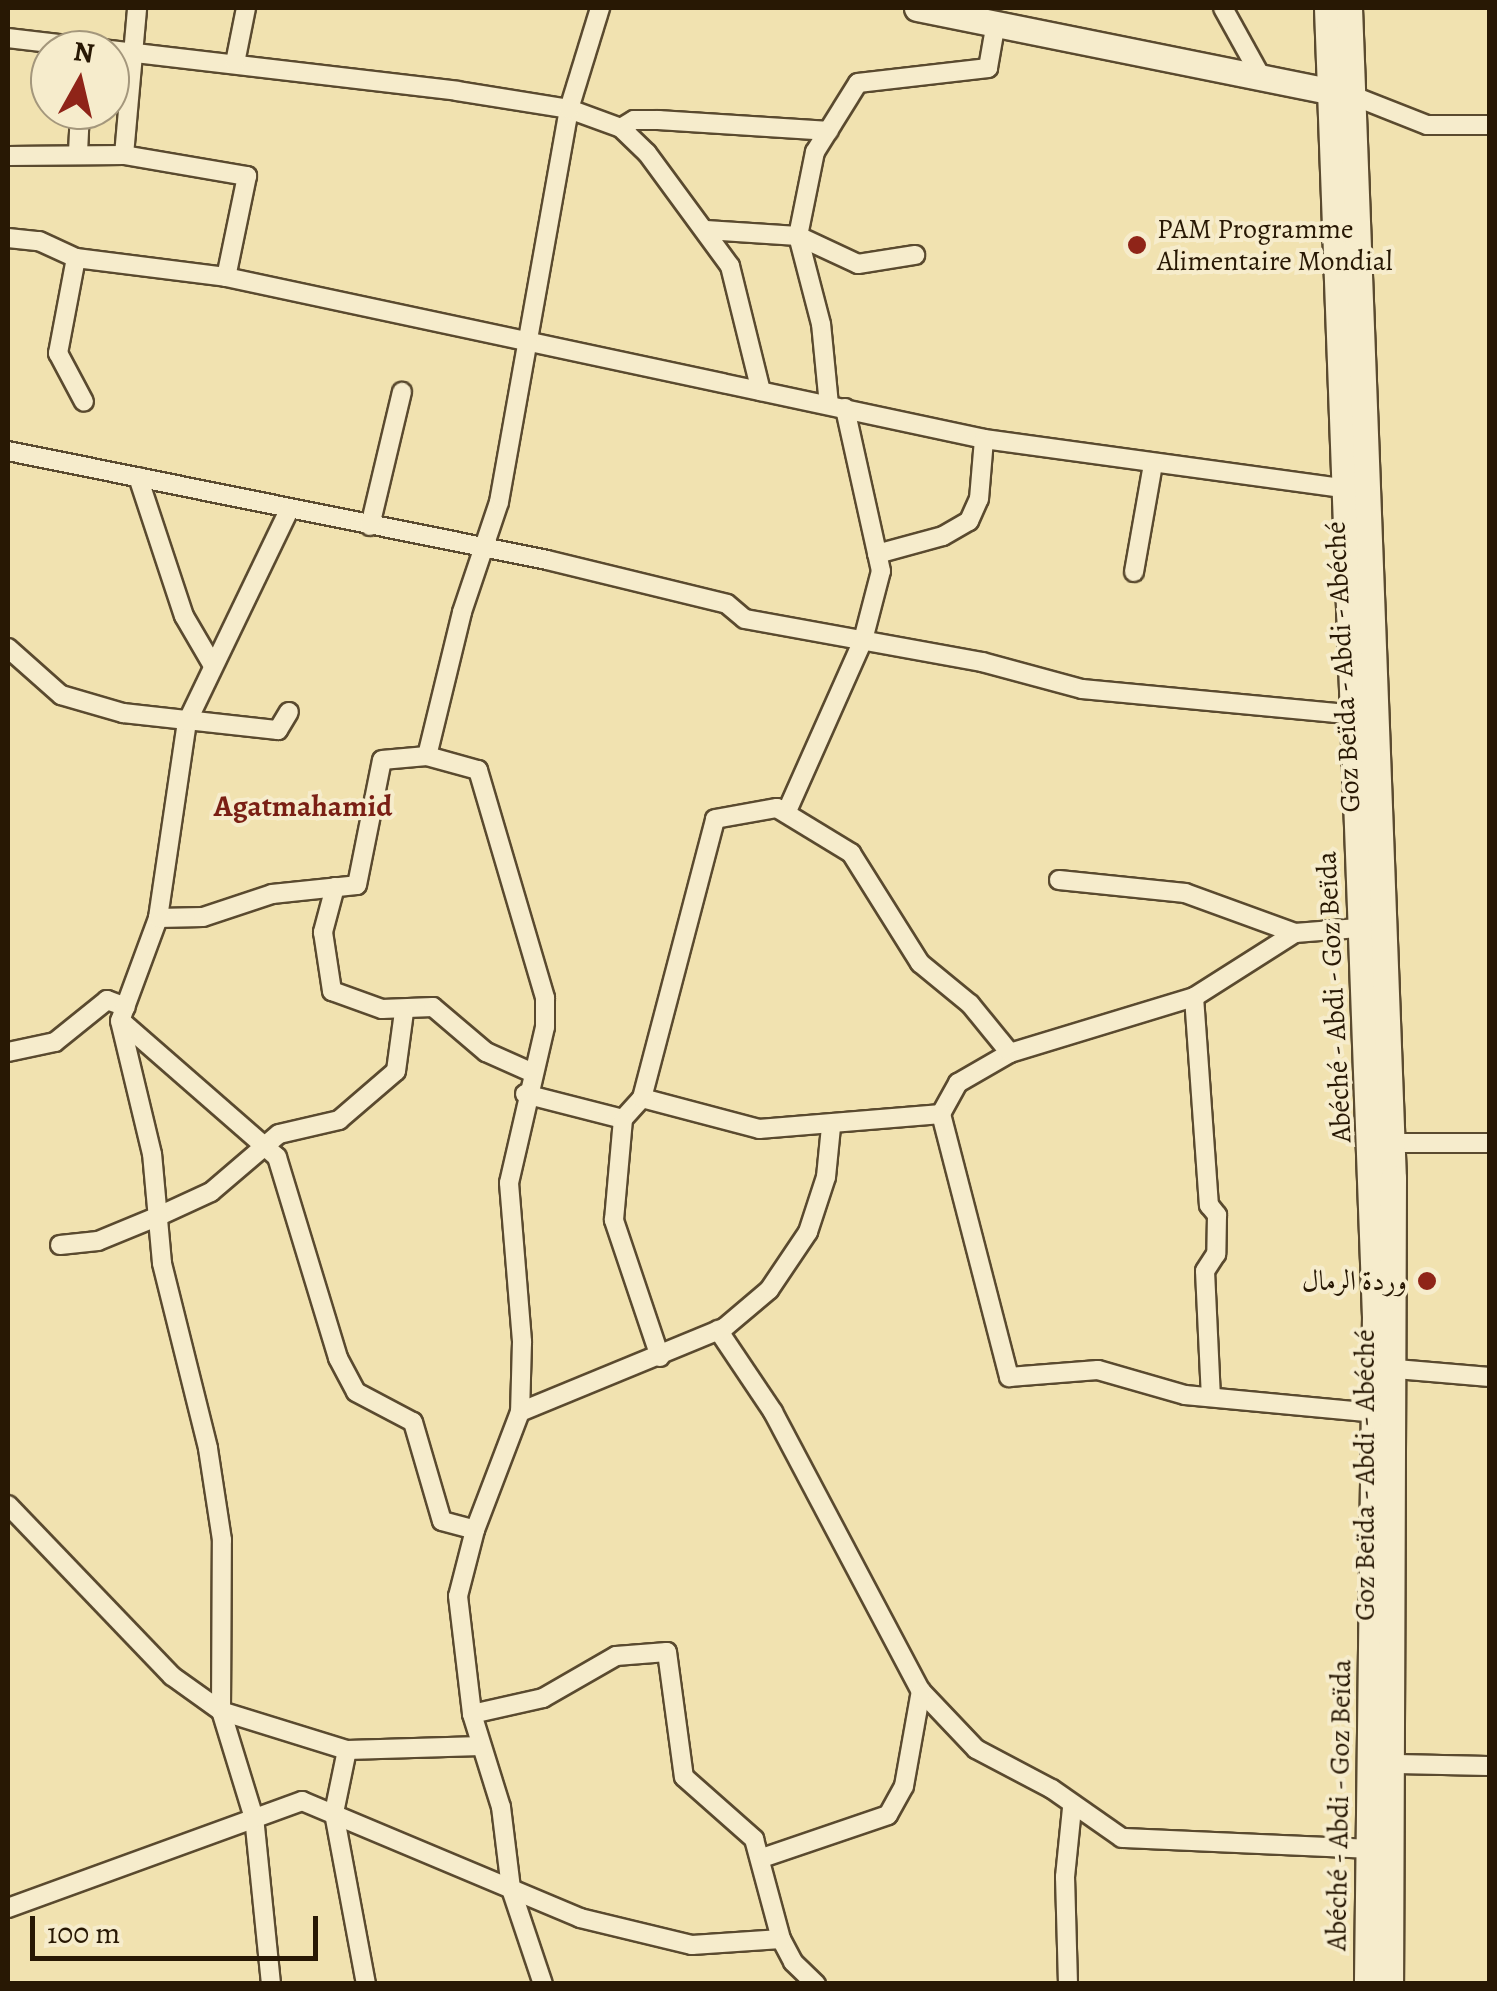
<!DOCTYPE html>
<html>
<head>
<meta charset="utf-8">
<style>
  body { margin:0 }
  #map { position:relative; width:1497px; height:1991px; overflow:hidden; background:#f1e2b0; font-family:Alegreya,Amiri,serif }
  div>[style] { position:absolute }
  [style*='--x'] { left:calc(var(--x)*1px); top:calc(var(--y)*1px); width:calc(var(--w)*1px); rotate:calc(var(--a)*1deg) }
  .roads { filter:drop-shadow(2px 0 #5a4a2f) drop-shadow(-2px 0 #5a4a2f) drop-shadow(0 2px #5a4a2f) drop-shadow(0 -2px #5a4a2f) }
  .street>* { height:18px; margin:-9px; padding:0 9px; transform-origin:9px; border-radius:9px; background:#f6eccc }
  .secondary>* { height:25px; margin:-12.5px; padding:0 12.5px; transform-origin:12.5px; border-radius:12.5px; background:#f6eccc }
  .dots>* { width:28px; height:28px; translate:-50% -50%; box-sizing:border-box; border:5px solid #f6eccc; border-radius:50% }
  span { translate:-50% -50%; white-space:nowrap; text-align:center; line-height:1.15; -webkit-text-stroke:8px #f6eccc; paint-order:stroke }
  .poi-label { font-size:28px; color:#281804 }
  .left { translate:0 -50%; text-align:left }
  .right { translate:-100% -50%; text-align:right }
  .street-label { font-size:28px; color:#281804 }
  .neighbourhood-label { font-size:30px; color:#7a1f14; font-weight:700 }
  .frame { position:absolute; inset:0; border:10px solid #281804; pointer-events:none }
  .north { position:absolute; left:30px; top:30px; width:100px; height:100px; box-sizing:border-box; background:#f6eccc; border:2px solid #a4977c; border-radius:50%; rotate:8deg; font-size:28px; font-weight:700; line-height:40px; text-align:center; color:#281804 }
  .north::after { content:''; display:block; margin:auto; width:35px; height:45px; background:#8f2418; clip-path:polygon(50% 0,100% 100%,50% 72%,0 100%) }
  .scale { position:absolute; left:30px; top:1916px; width:288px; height:45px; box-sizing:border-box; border:5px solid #281804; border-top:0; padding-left:12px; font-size:30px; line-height:35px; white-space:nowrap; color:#281804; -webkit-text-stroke:8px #f6eccc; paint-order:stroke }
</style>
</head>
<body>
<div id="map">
  <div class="roads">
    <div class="street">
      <div style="--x:1223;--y:8;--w:74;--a:61"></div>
      <div style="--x:8;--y:38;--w:452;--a:6.7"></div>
      <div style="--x:457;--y:91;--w:113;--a:9.1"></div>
      <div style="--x:569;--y:109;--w:55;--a:20.1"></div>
      <div style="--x:621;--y:128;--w:36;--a:44"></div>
      <div style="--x:647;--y:153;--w:140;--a:53.7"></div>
      <div style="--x:730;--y:266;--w:129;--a:76.1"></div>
      <div style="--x:235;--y:63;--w:56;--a:-78.7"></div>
      <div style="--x:1351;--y:95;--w:82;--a:21.5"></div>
      <div style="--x:1427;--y:125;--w:63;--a:0"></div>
      <div style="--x:621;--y:128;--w:15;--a:-32"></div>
      <div style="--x:634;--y:120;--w:25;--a:0"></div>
      <div style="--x:659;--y:120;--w:170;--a:3.7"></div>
      <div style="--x:78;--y:153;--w:43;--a:-87.3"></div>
      <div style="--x:124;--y:155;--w:148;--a:-84.9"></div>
      <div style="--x:8;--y:156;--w:116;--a:-0.5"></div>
      <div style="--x:124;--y:155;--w:125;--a:9.7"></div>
      <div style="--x:247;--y:176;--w:103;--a:101.7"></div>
      <div style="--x:706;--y:230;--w:92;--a:3.7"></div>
      <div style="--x:798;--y:236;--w:66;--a:25"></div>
      <div style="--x:858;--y:264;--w:58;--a:-9"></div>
      <div style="--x:8;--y:238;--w:31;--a:6"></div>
      <div style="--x:39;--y:241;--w:41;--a:24.7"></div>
      <div style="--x:76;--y:258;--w:151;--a:7.2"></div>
      <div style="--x:226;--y:277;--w:775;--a:12.06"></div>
      <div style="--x:984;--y:439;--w:362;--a:7.8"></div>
      <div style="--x:76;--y:258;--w:97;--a:100.7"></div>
      <div style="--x:58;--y:353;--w:55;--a:62"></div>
      <div style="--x:829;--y:405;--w:81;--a:-95.6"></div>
      <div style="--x:821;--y:324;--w:91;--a:-104.6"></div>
      <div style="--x:798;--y:236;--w:86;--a:-78.6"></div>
      <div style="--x:815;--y:152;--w:81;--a:-58.1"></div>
      <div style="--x:858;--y:83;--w:131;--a:-6.6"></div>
      <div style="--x:988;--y:68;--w:47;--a:-80.1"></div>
      <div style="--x:8;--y:451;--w:550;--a:11.43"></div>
      <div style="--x:547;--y:560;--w:185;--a:13.7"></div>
      <div style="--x:727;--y:604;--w:23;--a:40"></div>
      <div style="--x:745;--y:619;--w:241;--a:10.3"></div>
      <div style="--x:982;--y:662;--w:104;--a:15.1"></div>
      <div style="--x:1082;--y:689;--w:274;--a:5.4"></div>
      <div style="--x:138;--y:477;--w:146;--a:71.7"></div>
      <div style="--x:184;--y:616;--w:56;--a:59.7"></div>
      <div style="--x:370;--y:526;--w:138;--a:-76.6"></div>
      <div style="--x:877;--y:554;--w:68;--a:-15.3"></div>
      <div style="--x:943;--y:536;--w:30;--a:-30"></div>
      <div style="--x:969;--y:521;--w:24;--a:-66"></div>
      <div style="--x:979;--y:499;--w:60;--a:-85.2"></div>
      <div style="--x:1134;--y:572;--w:110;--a:-80"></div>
      <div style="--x:8;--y:648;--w:71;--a:41.6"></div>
      <div style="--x:61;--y:695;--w:65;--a:16.2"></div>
      <div style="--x:123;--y:713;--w:156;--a:6.3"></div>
      <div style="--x:278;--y:730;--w:21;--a:-59"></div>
      <div style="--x:427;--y:756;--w:148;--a:-76.3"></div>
      <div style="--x:462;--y:612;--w:116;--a:-71.4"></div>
      <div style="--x:499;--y:502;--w:399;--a:-79.9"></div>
      <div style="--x:569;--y:109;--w:106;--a:-72.9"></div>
      <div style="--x:787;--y:811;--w:187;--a:-66"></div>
      <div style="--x:863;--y:640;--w:71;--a:-75.4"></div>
      <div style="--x:881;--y:571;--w:167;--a:-102.5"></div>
      <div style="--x:1059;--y:880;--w:127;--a:5.9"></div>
      <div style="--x:1185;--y:893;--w:117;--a:20"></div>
      <div style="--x:335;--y:887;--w:47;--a:104.9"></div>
      <div style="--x:323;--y:932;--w:60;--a:81.3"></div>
      <div style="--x:332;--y:991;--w:53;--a:19.8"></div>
      <div style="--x:382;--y:1009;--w:51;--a:-2.2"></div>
      <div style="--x:433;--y:1007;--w:70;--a:40.3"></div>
      <div style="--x:486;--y:1052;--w:51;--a:24.1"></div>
      <div style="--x:158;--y:918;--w:45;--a:-1.3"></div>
      <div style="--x:203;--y:917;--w:73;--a:-18.4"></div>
      <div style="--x:272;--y:894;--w:85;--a:-6"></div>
      <div style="--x:357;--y:885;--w:127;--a:-78.7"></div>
      <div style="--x:382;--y:760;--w:45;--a:-5.1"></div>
      <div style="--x:427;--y:756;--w:53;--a:15.4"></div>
      <div style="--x:478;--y:770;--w:238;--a:73.6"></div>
      <div style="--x:545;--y:998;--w:29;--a:90"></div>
      <div style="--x:545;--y:1027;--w:160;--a:103"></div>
      <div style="--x:509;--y:1183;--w:160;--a:85.3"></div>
      <div style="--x:522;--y:1342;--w:70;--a:91.6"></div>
      <div style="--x:520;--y:1412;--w:126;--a:110.9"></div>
      <div style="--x:475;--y:1530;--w:68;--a:104.4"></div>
      <div style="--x:458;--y:1596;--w:119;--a:83.2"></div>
      <div style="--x:472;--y:1714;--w:97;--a:72.7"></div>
      <div style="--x:501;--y:1807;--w:83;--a:83"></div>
      <div style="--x:511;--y:1889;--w:100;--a:71.4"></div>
      <div style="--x:1358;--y:928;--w:63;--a:175.5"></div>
      <div style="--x:1295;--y:933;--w:120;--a:147.6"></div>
      <div style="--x:1194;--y:997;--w:192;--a:163.1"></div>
      <div style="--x:1010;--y:1053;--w:60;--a:150"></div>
      <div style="--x:958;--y:1083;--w:35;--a:119"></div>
      <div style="--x:941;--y:1114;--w:272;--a:75.5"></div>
      <div style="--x:1009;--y:1377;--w:89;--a:-4.5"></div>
      <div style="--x:1098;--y:1370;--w:91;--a:16"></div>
      <div style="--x:1185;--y:1395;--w:190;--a:5.4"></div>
      <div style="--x:1194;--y:997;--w:209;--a:85.9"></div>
      <div style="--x:1209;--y:1205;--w:13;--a:51"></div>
      <div style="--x:1217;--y:1215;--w:39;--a:91"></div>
      <div style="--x:1216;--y:1254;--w:20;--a:123"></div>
      <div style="--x:1205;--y:1271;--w:126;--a:87.3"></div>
      <div style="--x:121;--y:1021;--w:207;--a:41.1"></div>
      <div style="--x:277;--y:1157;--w:210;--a:73.1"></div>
      <div style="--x:338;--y:1358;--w:38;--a:62"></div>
      <div style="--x:356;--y:1392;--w:64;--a:27.8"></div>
      <div style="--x:413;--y:1422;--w:103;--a:73.7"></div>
      <div style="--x:442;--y:1521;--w:34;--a:15"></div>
      <div style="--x:8;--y:1052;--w:48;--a:-12"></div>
      <div style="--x:55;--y:1042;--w:67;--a:-38.9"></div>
      <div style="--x:107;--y:1000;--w:20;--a:20"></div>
      <div style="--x:525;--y:1094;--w:101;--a:14.3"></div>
      <div style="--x:642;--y:1098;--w:121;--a:14.8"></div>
      <div style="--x:759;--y:1129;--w:183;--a:-4.7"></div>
      <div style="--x:1380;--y:1143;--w:110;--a:0"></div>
      <div style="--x:60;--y:1245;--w:38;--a:-6"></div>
      <div style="--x:98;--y:1241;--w:68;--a:-22.4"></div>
      <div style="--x:161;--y:1215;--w:55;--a:-24.7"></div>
      <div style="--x:211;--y:1192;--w:89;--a:-40.5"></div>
      <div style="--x:279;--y:1134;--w:62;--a:-13.1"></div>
      <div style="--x:339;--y:1120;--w:75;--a:-40.7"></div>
      <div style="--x:396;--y:1071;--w:60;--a:-82.3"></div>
      <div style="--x:718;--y:1330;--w:99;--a:56.1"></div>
      <div style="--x:773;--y:1412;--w:316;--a:62.1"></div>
      <div style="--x:921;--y:1691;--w:80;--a:46.5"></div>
      <div style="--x:976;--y:1749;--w:86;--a:27.8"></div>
      <div style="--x:1052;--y:1789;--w:85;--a:35"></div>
      <div style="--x:1122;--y:1838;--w:247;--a:2.5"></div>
      <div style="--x:660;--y:1357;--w:145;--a:-108.6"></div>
      <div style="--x:614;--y:1220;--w:101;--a:-84.9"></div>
      <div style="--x:623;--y:1119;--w:28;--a:-48"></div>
      <div style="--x:642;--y:1098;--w:288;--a:-75.3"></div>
      <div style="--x:715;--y:819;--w:63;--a:-10.1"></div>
      <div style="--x:777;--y:808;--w:87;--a:31.3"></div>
      <div style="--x:851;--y:853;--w:130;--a:57.9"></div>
      <div style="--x:920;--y:963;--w:65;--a:39.4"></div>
      <div style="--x:970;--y:1004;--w:63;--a:50.8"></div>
      <div style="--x:1396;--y:1369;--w:94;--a:4.9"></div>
      <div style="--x:520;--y:1412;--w:221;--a:-22.4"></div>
      <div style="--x:724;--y:1328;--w:59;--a:-40.2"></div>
      <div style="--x:769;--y:1290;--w:70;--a:-56.1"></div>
      <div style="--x:808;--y:1232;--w:58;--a:-71.9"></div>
      <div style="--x:826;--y:1177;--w:50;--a:-84.3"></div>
      <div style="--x:8;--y:1505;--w:237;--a:46.2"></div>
      <div style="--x:172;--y:1676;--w:60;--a:35.5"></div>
      <div style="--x:221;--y:1711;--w:132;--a:17.2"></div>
      <div style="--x:347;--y:1750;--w:134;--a:-1.7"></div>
      <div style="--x:472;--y:1714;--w:73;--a:-12.7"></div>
      <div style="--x:543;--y:1698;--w:84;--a:-29.9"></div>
      <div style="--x:616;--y:1656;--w:51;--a:-4.5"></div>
      <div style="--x:667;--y:1652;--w:126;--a:82.3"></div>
      <div style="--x:684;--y:1777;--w:94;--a:41.5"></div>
      <div style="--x:754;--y:1839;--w:104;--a:74.9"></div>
      <div style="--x:781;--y:1939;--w:26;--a:62"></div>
      <div style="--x:793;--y:1962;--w:32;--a:44"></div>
      <div style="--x:347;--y:1750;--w:64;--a:101.7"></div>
      <div style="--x:334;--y:1813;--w:174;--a:79.4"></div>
      <div style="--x:1395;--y:1764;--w:95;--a:1.2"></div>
      <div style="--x:762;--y:1858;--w:133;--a:-18.8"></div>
      <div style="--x:888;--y:1815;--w:33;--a:-61"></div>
      <div style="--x:904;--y:1786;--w:97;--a:-79.9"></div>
      <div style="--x:8;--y:1908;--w:313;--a:-20"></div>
      <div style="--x:302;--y:1801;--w:302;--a:22.8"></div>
      <div style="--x:580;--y:1918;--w:115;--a:13.6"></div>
      <div style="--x:692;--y:1945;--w:89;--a:-3.9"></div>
      <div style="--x:271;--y:1984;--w:167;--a:-95.8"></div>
      <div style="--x:254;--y:1818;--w:112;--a:-107.1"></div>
      <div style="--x:221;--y:1711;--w:171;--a:-89.7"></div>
      <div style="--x:222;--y:1540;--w:93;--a:-98.7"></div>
      <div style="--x:208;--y:1448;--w:191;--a:-104"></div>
      <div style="--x:162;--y:1263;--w:109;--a:-95.2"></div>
      <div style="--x:152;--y:1154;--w:137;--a:-103.5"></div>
      <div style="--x:120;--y:1021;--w:110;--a:-69.7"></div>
      <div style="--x:158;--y:918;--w:198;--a:-81.6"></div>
      <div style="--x:187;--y:722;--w:237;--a:-64.3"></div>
      <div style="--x:1068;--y:1984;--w:107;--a:-91.6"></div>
      <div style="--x:1065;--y:1877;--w:69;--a:-84.2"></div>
    </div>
    <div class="secondary">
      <div style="--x:917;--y:8;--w:435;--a:11.4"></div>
      <div style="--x:1327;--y:8;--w:1309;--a:87.9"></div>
      <div style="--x:1375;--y:1316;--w:668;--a:90.69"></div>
      <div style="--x:1349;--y:8;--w:1171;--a:87.85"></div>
      <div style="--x:1393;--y:1178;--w:806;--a:90.21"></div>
    </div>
  </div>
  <div class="dots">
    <div style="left:1137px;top:245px;background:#8f2418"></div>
    <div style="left:1427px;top:1281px;background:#8f2418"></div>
  </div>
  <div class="poi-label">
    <span class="left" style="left:1157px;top:245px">PAM Programme<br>Alimentaire Mondial</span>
    <span class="right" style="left:1407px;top:1281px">وردة الرمال</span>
  </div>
  <div class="street-label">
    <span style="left:1343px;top:667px;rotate:-93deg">Goz Beïda - Abdi - Abéché</span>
    <span style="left:1334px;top:997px;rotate:-93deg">Abéché - Abdi - Goz Beïda</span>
    <span style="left:1365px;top:1475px;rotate:-90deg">Goz Beïda - Abdi - Abéché</span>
    <span style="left:1339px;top:1805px;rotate:-89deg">Abéché - Abdi - Goz Beïda</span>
  </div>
  <div class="neighbourhood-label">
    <span style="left:303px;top:806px">Agatmahamid</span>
  </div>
  <div class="frame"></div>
  <div class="north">N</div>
  <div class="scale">100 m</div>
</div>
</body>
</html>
